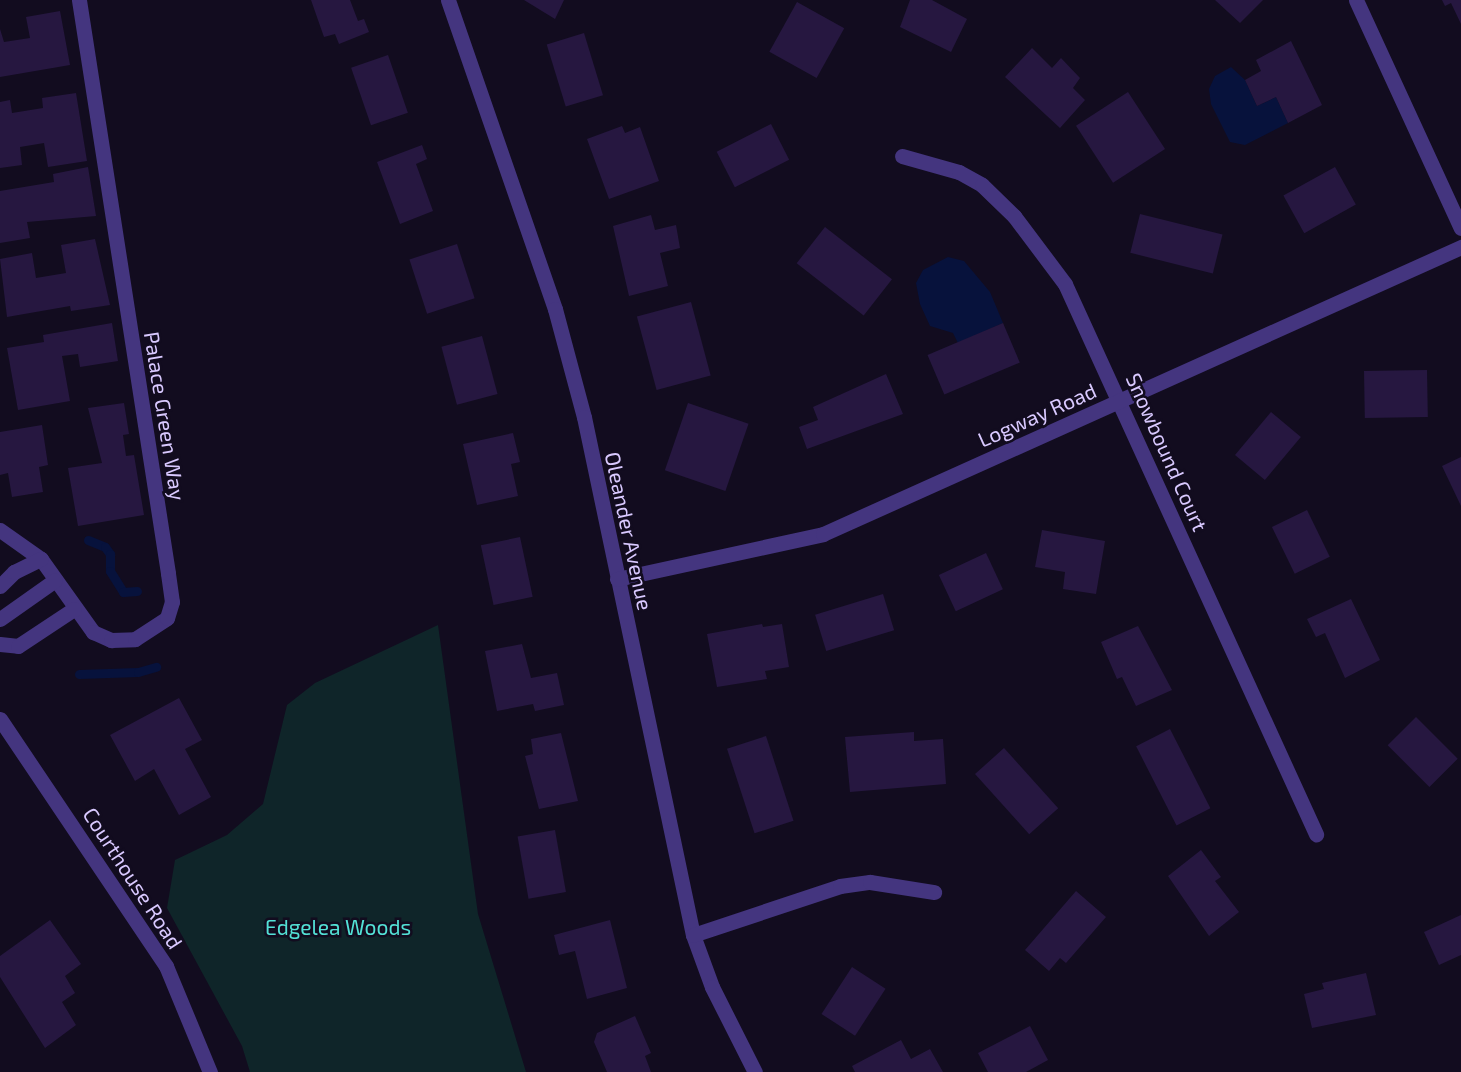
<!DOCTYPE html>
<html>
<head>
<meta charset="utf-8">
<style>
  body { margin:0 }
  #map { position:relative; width:1461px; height:1072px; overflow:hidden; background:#120c1f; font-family:"Exo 2",sans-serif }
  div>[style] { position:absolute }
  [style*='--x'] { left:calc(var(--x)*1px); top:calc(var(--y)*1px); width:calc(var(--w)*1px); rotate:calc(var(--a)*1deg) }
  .green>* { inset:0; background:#0f2529 }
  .water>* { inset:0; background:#07123c }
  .stream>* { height:9px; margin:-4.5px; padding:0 4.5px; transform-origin:4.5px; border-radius:4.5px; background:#07123c }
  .building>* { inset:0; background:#261740; transform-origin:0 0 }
  .minor>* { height:15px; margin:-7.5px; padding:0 7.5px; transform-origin:7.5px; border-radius:7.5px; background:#44357f }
  .tertiary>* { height:15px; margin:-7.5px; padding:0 7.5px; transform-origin:7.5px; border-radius:7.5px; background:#44357f }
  span { translate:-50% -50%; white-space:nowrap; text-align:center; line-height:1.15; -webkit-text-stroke:5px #120c1f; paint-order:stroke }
  .street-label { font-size:21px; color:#d9c9ff }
  .park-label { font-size:21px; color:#53e1d6 }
</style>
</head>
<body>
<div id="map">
  <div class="green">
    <div style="clip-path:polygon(438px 625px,478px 914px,526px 1072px,250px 1072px,242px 1046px,167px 908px,175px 860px,227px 835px,263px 804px,287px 705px,315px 683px)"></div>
  </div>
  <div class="water">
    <div style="clip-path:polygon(1231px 67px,1245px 80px,1257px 106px,1276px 97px,1288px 123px,1245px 145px,1230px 142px,1211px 104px,1209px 89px,1215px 76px)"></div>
    <div style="clip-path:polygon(948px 257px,964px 261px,990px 292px,1003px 323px,958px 343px,953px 333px,930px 326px,920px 304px,916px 283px,923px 270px)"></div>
  </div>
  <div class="stream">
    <div style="--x:88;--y:540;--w:18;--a:22"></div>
    <div style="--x:105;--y:547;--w:9;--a:54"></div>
    <div style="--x:110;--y:554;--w:17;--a:90"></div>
    <div style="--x:110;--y:571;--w:25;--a:58"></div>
    <div style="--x:123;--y:592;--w:14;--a:-4"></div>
    <div style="--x:79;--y:674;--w:59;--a:-1.9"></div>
    <div style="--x:138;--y:672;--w:19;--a:-16"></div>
  </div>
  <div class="building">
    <div style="clip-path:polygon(311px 0,350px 0,358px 21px,364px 19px,369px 32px,339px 44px,335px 34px,324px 37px)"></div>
    <div style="clip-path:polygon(524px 0,564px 0,555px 19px)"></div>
    <div style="clip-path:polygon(910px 0,932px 0,967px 19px,951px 52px,900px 27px)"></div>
    <div style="clip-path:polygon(1215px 0,1263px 0,1240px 23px)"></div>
    <div style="clip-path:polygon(1442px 0,1461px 0,1461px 24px,1451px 3px,1445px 6px)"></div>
    <div style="left:797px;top:2px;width:54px;height:57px;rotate:29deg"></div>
    <div style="clip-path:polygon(60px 11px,70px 65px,0 77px,0 29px,4px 42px,30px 38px,26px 17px)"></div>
    <div style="left:584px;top:33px;width:65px;height:39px;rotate:73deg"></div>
    <div style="clip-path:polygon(1291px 41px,1322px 105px,1288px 123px,1276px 97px,1257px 106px,1245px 80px,1261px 71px,1256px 60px)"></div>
    <div style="clip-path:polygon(1032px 48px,1052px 68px,1061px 58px,1080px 78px,1073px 88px,1085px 100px,1060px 128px,1005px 77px)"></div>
    <div style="left:388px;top:55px;width:61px;height:39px;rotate:71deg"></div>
    <div style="left:1128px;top:92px;width:68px;height:62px;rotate:57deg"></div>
    <div style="clip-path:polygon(76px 93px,87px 161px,48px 167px,44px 143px,20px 147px,22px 165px,0 168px,0 102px,10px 100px,12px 113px,43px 108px,42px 98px)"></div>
    <div style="left:771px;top:124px;width:40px;height:61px;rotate:63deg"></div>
    <div style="clip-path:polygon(622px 126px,625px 133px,640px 127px,659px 181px,609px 199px,587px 139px)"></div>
    <div style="clip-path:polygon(422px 145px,427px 159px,416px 164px,433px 211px,400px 224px,377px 162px)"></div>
    <div style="clip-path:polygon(88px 167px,96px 216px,27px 222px,30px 238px,0 243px,0 191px,54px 182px,53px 174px)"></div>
    <div style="left:1335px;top:167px;width:43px;height:59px;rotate:61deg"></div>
    <div style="left:1140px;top:214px;width:85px;height:40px;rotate:14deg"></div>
    <div style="clip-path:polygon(651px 215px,655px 230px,676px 225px,680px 248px,660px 253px,668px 286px,629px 296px,613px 226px)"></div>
    <div style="left:825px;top:227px;width:85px;height:46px;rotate:38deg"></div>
    <div style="clip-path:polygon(95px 239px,110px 305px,71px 311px,70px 306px,7px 317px,0 259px,32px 253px,36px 278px,66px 273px,61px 245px)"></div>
    <div style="left:457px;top:244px;width:57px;height:50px;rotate:72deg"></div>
    <div style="left:691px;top:302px;width:76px;height:56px;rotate:75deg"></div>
    <div style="clip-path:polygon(112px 323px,118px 361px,80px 367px,78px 354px,62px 356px,70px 401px,18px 410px,7px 348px,44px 342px,43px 335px)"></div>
    <div style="left:1003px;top:323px;width:43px;height:82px;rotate:67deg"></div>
    <div style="left:482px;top:336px;width:60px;height:42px;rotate:75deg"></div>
    <div style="left:1427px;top:370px;width:47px;height:63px;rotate:89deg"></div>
    <div style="clip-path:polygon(886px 374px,903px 414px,807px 449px,799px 427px,818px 420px,813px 407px)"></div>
    <div style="clip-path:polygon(124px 403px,129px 434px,123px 435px,126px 456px,134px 455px,144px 515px,78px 526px,68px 468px,102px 463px,88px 408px)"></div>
    <div style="left:688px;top:403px;width:64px;height:71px;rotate:19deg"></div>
    <div style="left:1271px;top:412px;width:39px;height:56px;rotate:40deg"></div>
    <div style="clip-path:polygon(42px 425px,48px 465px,39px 467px,43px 492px,12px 497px,8px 473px,0 475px,0 432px)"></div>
    <div style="clip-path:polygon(513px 433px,520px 462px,511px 464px,518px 496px,477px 505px,463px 444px)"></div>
    <div style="clip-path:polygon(1461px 457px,1461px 506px,1442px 466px)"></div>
    <div style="left:1307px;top:510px;width:52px;height:39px;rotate:64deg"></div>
    <div style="clip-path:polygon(1042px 530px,1105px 541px,1096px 594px,1063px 589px,1065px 572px,1035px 567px)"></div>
    <div style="left:520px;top:537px;width:61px;height:40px;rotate:78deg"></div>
    <div style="left:986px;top:553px;width:40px;height:52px;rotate:65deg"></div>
    <div style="left:883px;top:594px;width:38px;height:71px;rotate:73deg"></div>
    <div style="clip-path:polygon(1351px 599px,1380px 660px,1345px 678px,1325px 633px,1316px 637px,1307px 619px)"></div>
    <div style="clip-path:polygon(762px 624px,763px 627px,782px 624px,789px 667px,765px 671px,767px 679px,717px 687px,707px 634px)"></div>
    <div style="clip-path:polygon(1138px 626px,1172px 690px,1136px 706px,1122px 677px,1117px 679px,1101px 642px)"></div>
    <div style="clip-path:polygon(522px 644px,531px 678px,557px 673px,564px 705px,535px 711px,533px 704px,497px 711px,485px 651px)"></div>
    <div style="clip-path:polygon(179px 698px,202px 740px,185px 749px,211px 797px,179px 815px,154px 769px,135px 781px,110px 735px)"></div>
    <div style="left:1416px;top:717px;width:59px;height:40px;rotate:45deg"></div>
    <div style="left:1170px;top:729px;width:89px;height:38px;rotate:63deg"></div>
    <div style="clip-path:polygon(914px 732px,914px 741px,943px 739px,946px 784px,850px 792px,845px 737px)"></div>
    <div style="clip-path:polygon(561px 733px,578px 801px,539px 809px,525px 756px,533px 754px,531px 739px)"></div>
    <div style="left:766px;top:736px;width:89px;height:41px;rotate:72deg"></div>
    <div style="left:1004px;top:748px;width:81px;height:39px;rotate:48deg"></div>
    <div style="left:555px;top:830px;width:63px;height:38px;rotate:80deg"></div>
    <div style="clip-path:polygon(1201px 850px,1221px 877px,1215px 881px,1239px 912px,1209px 936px,1168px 876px)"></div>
    <div style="clip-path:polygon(1076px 891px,1106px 917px,1066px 963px,1060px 958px,1049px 971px,1025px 950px)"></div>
    <div style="clip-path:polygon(1461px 915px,1461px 955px,1439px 965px,1424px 932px)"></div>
    <div style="clip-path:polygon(50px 920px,81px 964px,65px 976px,75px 993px,62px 1002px,76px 1025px,45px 1048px,0 977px,0 956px)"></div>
    <div style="clip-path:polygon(610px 920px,627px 988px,587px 999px,575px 951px,559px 955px,554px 935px)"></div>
    <div style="left:852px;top:967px;width:40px;height:56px;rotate:33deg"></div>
    <div style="clip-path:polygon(1366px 973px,1376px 1015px,1312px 1028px,1304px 994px,1324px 989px,1322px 983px)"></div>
    <div style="clip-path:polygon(635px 1016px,651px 1053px,645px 1056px,651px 1072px,607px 1072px,594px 1042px,597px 1033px)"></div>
    <div style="clip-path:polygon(1030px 1026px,1048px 1060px,1026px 1072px,988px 1072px,978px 1053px)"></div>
    <div style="clip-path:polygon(901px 1040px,911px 1059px,930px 1049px,943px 1072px,855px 1072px,852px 1066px)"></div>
  </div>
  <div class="minor">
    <div style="--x:448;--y:0;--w:327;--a:70.9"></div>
    <div style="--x:555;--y:309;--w:112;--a:75"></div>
    <div style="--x:584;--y:417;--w:529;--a:78.12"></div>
    <div style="--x:693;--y:935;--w:55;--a:69.9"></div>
    <div style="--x:712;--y:987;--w:95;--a:63.2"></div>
    <div style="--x:1356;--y:0;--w:251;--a:65.3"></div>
    <div style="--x:902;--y:156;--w:59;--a:15.7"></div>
    <div style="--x:959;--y:172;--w:26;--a:29"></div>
    <div style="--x:982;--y:185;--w:45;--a:44.1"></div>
    <div style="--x:1014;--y:216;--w:85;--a:53.1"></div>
    <div style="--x:1065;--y:284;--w:605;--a:65.47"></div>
    <div style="--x:0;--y:530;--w:50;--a:35.3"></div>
    <div style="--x:41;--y:559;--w:90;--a:54.5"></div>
    <div style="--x:93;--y:632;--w:20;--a:24"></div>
    <div style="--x:111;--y:640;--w:24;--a:-2"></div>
    <div style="--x:135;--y:639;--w:38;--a:-33"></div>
    <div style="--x:167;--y:618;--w:17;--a:-73"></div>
    <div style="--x:172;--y:602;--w:29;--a:-98"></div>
    <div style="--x:168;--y:573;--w:580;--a:-98.83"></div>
    <div style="--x:617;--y:579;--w:211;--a:-12.3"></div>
    <div style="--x:823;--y:534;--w:700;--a:-24.22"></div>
    <div style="--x:0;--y:586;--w:20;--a:-45"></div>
    <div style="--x:14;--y:572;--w:30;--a:-26"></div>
    <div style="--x:0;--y:619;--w:67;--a:-35.3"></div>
    <div style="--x:0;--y:644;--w:18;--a:6"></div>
    <div style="--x:18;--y:646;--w:67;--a:-33.5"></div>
    <div style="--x:693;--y:935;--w:155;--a:-18.4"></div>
    <div style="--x:840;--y:886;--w:30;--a:-8"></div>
    <div style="--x:870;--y:882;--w:65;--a:8.9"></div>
  </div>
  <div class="tertiary">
    <div style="--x:0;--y:719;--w:298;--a:56.1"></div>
    <div style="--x:166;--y:966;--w:115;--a:67.5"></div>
  </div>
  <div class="street-label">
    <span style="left:1037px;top:415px;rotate:-24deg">Logway Road</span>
    <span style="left:165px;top:416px;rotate:81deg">Palace Green Way</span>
    <span style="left:1167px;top:452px;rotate:66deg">Snowbound Court</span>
    <span style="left:629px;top:531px;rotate:78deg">Oleander Avenue</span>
    <span style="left:133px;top:878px;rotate:57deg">Courthouse Road</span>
  </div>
  <div class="park-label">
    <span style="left:338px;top:927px">Edgelea Woods</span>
  </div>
</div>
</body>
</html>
